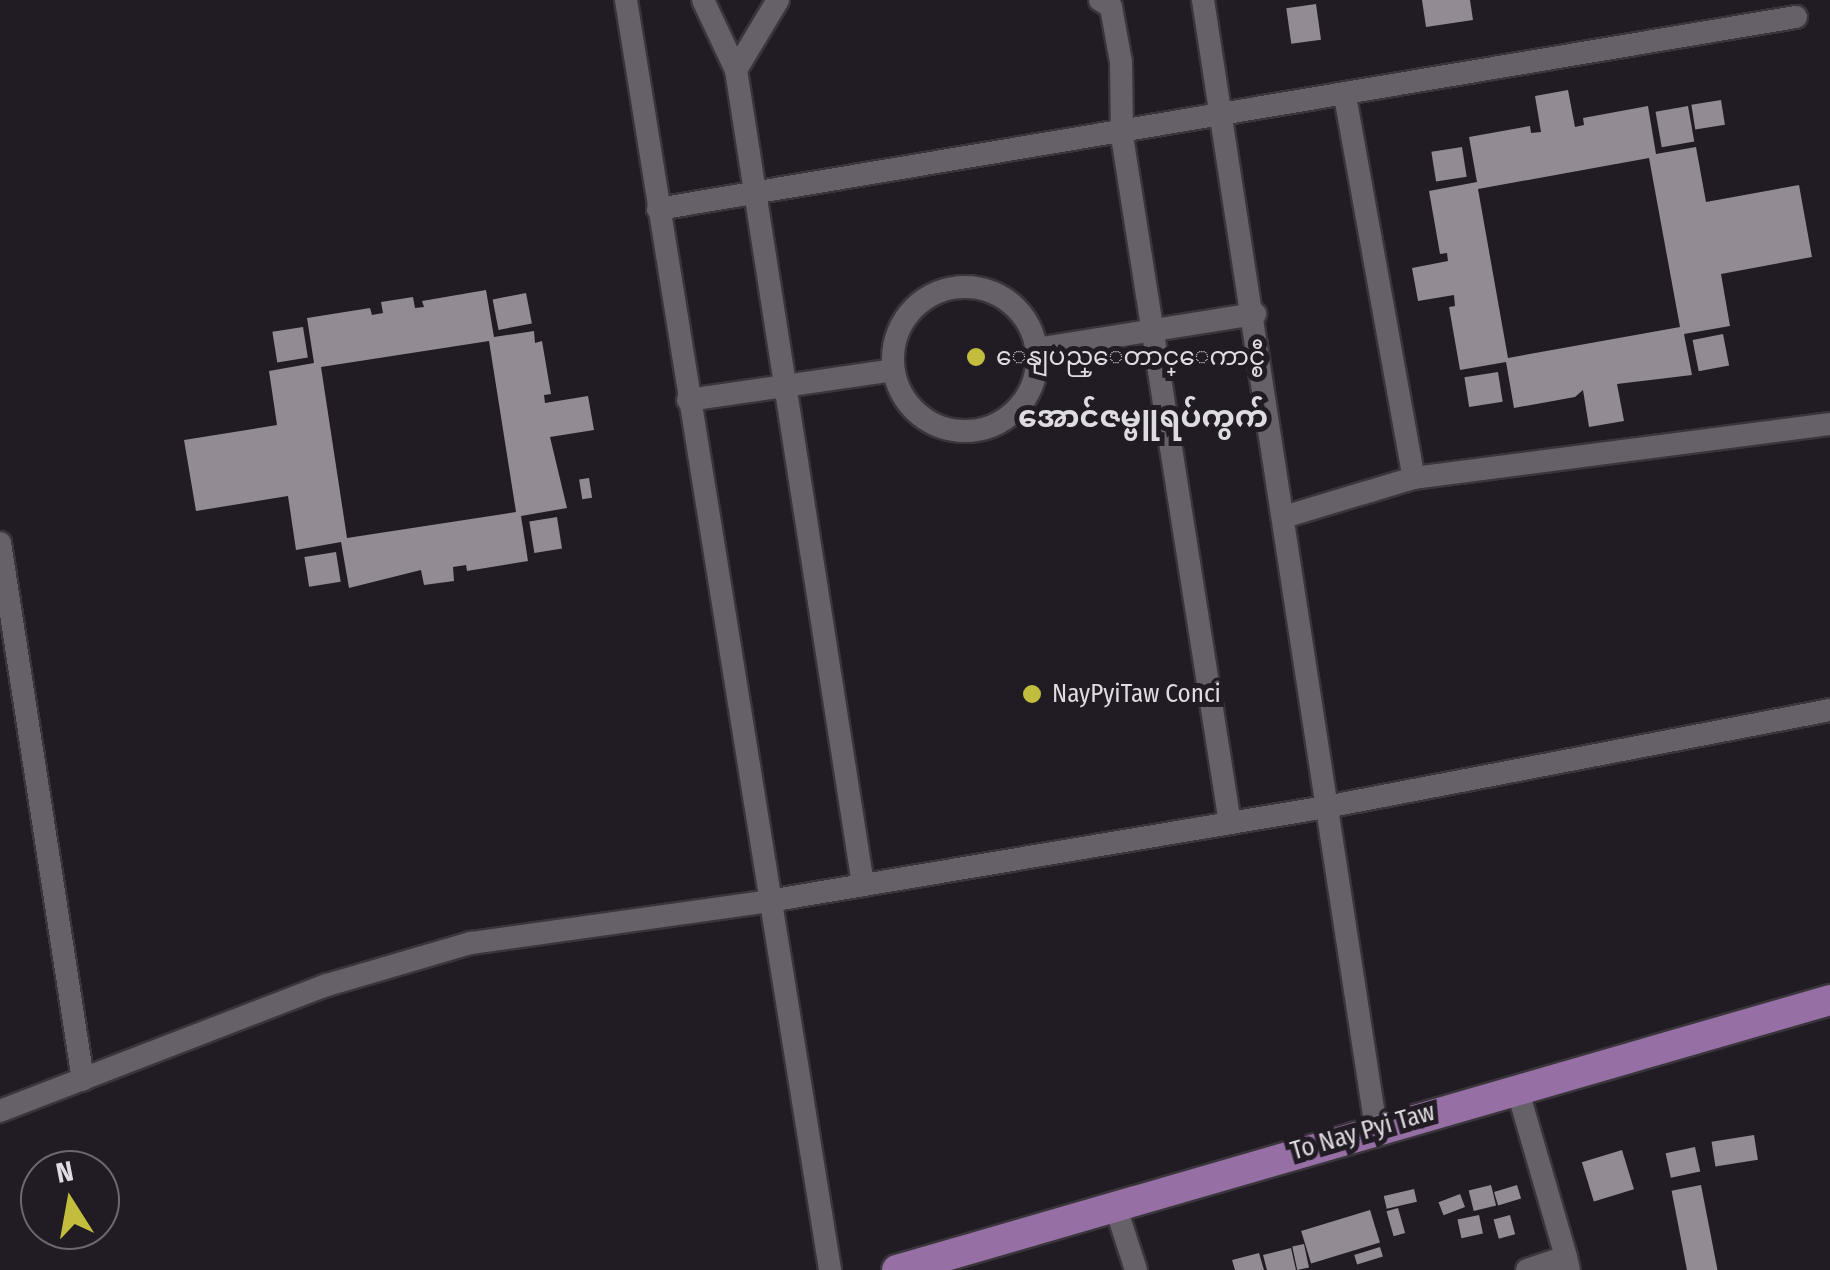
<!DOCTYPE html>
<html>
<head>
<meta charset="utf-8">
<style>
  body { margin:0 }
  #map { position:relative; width:1830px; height:1270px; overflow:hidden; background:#211b23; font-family:"Fira Sans Condensed","Noto Sans Myanmar",sans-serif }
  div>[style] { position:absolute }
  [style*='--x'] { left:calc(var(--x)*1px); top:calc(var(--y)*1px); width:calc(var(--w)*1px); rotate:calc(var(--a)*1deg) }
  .building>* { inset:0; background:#928b94; transform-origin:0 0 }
  .roads { filter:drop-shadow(2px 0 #39353b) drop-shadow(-2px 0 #39353b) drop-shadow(0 2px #39353b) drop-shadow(0 -2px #39353b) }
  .street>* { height:22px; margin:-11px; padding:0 11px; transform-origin:11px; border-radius:11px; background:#666069 }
  .street>.ring { margin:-11px; padding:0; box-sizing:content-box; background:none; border:22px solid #666069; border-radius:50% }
  .primary>* { height:30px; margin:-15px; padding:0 15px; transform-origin:15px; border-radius:15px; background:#9670a4 }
  .dots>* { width:28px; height:28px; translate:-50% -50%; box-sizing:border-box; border:5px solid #211b23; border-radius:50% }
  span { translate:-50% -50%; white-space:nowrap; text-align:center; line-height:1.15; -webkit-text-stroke:10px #211b23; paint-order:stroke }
  .poi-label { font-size:25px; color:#dfdce1 }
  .left { translate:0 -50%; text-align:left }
  .street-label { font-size:25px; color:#dfdce1 }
  .quarter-label { font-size:30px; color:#dfdce1; font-weight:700 }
  .north { position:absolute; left:20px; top:1150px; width:100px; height:100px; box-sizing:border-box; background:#211b23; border:2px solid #6d686f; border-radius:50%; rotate:349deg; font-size:28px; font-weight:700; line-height:40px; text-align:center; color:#dfdce1 }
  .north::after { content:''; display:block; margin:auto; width:35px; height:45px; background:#c3bd3e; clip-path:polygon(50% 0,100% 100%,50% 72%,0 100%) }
</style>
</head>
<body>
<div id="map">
  <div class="building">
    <div style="clip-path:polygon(1422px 0,1470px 0,1473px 20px,1426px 27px)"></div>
    <div style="left:1316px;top:4px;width:36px;height:30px;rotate:82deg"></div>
    <div style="clip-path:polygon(evenodd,1568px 90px,1575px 127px,1584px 125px,1583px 118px,1648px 106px,1656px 154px,1696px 147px,1706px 202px,1799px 185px,1812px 257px,1721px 274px,1730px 326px,1684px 334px,1692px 375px,1617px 384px,1624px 421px,1589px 427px,1583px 390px,1575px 397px,1514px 408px,1506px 362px,1460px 370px,1449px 307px,1455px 306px,1454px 295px,1418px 301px,1412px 268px,1448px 261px,1447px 253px,1440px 254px,1429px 191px,1477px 182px,1469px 137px,1530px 126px,1531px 133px,1541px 132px,1535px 96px,1568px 90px,1649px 158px,1680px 327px,1508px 358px,1478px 189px,1649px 158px)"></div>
    <div style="left:1721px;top:100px;width:25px;height:30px;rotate:81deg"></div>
    <div style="left:1688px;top:106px;width:36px;height:33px;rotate:80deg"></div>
    <div style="left:1462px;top:147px;width:30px;height:31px;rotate:81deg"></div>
    <div style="clip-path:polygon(evenodd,486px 290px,494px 337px,534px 331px,535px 343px,542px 341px,551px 394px,544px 395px,545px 403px,588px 396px,594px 430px,550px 437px,567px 508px,521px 516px,528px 561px,467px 571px,466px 565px,453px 567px,454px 581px,424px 585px,421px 570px,349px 588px,341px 542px,296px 550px,288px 496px,196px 511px,184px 440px,277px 425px,269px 371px,314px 363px,307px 318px,370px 308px,372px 315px,383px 313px,381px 302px,413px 297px,415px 308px,424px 307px,422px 301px,486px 290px,489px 341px,516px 512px,347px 538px,321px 367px,489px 341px)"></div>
    <div style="left:526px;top:293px;width:31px;height:34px;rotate:79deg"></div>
    <div style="left:303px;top:327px;width:31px;height:31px;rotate:81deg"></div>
    <div style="left:1723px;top:334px;width:32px;height:31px;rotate:79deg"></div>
    <div style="left:1498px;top:372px;width:30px;height:34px;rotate:81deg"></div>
    <div style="left:589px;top:478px;width:20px;height:10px;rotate:81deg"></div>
    <div style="left:557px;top:517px;width:32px;height:28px;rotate:81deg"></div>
    <div style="left:336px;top:552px;width:30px;height:32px;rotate:81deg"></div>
    <div style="left:1754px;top:1135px;width:25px;height:43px;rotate:81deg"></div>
    <div style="left:1695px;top:1147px;width:25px;height:30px;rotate:78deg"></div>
    <div style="left:1622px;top:1150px;width:41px;height:42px;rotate:73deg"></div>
    <div style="left:1491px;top:1185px;width:21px;height:23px;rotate:76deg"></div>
    <div style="left:1517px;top:1185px;width:14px;height:24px;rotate:73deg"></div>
    <div style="left:1701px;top:1185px;width:87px;height:30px;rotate:79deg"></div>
    <div style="left:1414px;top:1189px;width:13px;height:31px;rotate:77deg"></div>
    <div style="left:1460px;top:1194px;width:14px;height:23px;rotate:69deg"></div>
    <div style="left:1398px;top:1208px;width:26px;height:12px;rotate:74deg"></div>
    <div style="left:1370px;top:1210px;width:34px;height:72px;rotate:73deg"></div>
    <div style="left:1479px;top:1215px;width:19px;height:22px;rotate:78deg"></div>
    <div style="left:1510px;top:1215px;width:20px;height:17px;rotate:75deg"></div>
    <div style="left:1304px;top:1244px;width:24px;height:12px;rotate:78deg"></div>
    <div style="left:1380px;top:1247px;width:10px;height:27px;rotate:73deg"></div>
    <div style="clip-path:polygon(1291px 1248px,1296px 1270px,1267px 1270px,1263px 1255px)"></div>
    <div style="clip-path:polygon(1259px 1253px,1264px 1270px,1235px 1270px,1232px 1260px)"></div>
  </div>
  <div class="roads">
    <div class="street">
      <div style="--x:626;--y:0;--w:1286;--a:80.87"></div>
      <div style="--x:703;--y:0;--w:77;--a:64.8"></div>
      <div style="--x:778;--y:0;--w:82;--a:121"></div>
      <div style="--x:736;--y:70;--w:825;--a:81.14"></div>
      <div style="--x:1100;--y:0;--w:13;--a:32"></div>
      <div style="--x:1111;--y:7;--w:56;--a:79.7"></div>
      <div style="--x:1121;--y:62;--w:74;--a:89.2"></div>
      <div style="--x:1122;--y:136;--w:695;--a:81.07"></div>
      <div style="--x:1203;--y:0;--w:1141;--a:81.28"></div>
      <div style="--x:1345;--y:96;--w:388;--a:79.8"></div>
      <div style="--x:658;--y:209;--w:1154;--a:-9.58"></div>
      <div class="ring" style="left:893px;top:287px;width:122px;height:122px"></div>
      <div style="--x:1036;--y:349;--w:222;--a:-9.1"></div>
      <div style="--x:688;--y:400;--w:207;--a:-8.3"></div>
      <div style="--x:1287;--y:516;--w:133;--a:-16.7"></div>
      <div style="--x:1414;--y:478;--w:419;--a:-7.4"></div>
      <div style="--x:0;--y:543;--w:543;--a:81.21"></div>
      <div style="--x:1517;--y:1088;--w:176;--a:73.8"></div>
      <div style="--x:0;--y:1111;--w:350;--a:-21.1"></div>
      <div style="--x:327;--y:985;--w:150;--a:-16.3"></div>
      <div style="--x:471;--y:943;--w:301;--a:-8"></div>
      <div style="--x:769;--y:901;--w:570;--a:-9.59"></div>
      <div style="--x:1331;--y:806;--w:508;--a:-10.89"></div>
      <div style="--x:1115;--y:1205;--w:68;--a:72.1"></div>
      <div style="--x:1527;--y:1270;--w:41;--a:-18.4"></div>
      <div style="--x:1566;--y:1257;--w:13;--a:77"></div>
    </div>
    <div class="primary">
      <div style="--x:897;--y:1270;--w:971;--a:-16.14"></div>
    </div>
  </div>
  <div class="dots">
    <div style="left:976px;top:357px;background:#c3bd3e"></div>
    <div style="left:1032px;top:694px;background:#c3bd3e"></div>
  </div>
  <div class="poi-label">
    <span class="left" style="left:996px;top:357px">ေနျပည္ေတာင္ေကာင္စီ</span>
    <span class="left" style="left:1052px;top:694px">NayPyiTaw Conci</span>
  </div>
  <div class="street-label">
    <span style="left:1363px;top:1132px;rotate:-16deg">To Nay Pyi Taw</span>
  </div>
  <div class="quarter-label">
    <span style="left:1143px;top:417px">အောင်ဇမ္ဗူရပ်ကွက်</span>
  </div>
  <div class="north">N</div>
</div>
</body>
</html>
